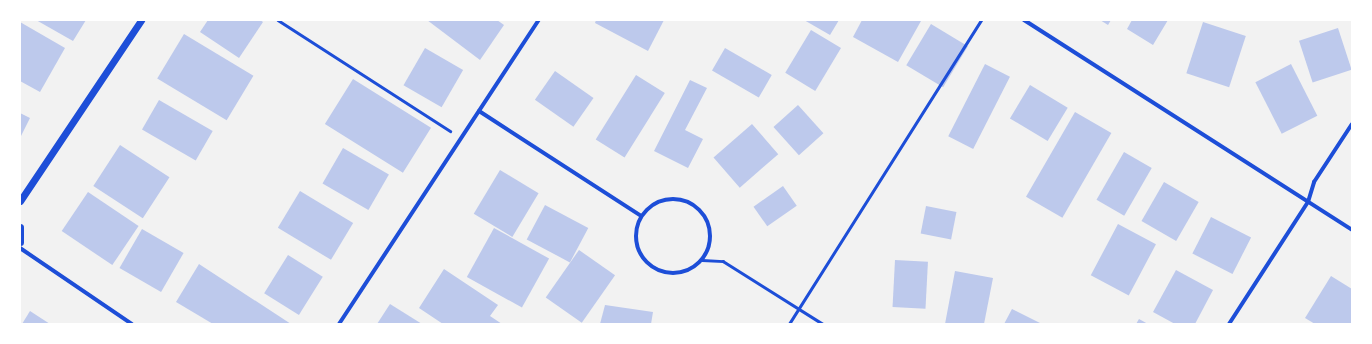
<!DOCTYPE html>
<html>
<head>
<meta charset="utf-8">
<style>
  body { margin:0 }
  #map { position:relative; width:1372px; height:344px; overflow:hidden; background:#f2f2f2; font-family:Quicksand,sans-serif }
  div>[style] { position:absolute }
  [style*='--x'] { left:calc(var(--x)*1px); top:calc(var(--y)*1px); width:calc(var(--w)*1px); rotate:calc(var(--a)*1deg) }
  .building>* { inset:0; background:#bdc9ec; transform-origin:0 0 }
  .path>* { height:2.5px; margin:-1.25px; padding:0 1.25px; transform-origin:1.25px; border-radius:1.25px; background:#1d4ed8 }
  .minor>* { height:4px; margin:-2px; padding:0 2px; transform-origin:2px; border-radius:2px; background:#1d4ed8 }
  .minor>.ring { margin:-2px; padding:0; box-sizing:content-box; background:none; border:4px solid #1d4ed8; border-radius:50% }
  .tertiary>* { height:7px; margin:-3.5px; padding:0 3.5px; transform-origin:3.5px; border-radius:3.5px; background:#1d4ed8 }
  span { translate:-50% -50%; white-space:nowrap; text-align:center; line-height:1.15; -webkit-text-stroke:3.5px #fff; paint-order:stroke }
  .frame { position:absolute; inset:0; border:21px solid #fff; pointer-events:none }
</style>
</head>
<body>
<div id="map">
  <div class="building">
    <div style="clip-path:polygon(36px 20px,86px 20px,73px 41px)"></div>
    <div style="clip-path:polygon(208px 20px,260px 20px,263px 22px,239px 58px,200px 32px)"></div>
    <div style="clip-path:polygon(427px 20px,497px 20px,504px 25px,480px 60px)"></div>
    <div style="clip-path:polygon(596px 20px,664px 20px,648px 51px,595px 23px)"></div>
    <div style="clip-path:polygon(804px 20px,839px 20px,830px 35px)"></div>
    <div style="clip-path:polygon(862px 20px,920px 20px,921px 21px,898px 62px,853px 37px)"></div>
    <div style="clip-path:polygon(1100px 20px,1111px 20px,1108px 25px)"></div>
    <div style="clip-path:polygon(1132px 20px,1168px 20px,1153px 45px,1127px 29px)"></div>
    <div style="clip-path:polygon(20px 22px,65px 48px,40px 92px,20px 81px)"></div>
    <div style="left:1203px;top:22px;width:45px;height:54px;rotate:18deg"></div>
    <div style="left:931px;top:24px;width:43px;height:48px;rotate:31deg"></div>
    <div style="left:1338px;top:28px;width:44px;height:41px;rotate:72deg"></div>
    <div style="left:811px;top:30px;width:35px;height:50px;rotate:31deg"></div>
    <div style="left:184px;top:34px;width:81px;height:52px;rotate:31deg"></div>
    <div style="left:425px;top:48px;width:44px;height:43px;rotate:30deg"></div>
    <div style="left:725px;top:48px;width:54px;height:26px;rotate:30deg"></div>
    <div style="left:985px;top:64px;width:28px;height:81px;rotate:27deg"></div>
    <div style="left:1291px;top:64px;width:58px;height:40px;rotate:63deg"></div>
    <div style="left:555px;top:71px;width:47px;height:35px;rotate:35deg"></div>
    <div style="left:636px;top:75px;width:34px;height:76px;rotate:32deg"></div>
    <div style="left:353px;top:79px;width:92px;height:53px;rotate:32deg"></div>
    <div style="clip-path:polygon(690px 80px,707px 88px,685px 130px,703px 139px,688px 168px,654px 151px)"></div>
    <div style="left:1030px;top:85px;width:44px;height:39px;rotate:31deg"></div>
    <div style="left:159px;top:100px;width:62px;height:34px;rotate:30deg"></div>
    <div style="left:798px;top:105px;width:38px;height:33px;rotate:48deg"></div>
    <div style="left:1075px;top:112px;width:42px;height:98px;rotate:30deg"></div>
    <div style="clip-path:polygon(20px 113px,30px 118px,20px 138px)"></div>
    <div style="left:752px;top:124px;width:40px;height:51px;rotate:49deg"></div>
    <div style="left:120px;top:145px;width:59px;height:49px;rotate:33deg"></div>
    <div style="left:343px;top:148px;width:53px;height:41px;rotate:30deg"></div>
    <div style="left:1124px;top:152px;width:32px;height:55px;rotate:30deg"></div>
    <div style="left:500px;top:170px;width:45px;height:51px;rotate:31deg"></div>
    <div style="left:1164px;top:182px;width:40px;height:45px;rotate:30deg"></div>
    <div style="left:783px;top:186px;width:24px;height:36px;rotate:55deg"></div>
    <div style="left:300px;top:191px;width:62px;height:43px;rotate:31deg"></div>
    <div style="left:88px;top:192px;width:61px;height:47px;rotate:34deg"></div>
    <div style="left:545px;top:205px;width:49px;height:39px;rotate:28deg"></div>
    <div style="left:926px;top:206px;width:31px;height:28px;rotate:11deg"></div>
    <div style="left:1211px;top:217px;width:45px;height:41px;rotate:27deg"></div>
    <div style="left:1118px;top:224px;width:43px;height:58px;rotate:28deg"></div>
    <div style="left:494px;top:228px;width:63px;height:56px;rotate:29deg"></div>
    <div style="left:142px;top:229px;width:48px;height:45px;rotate:30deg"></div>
    <div style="left:579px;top:250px;width:44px;height:58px;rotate:35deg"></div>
    <div style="left:288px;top:255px;width:41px;height:45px;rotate:32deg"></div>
    <div style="left:895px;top:260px;width:33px;height:47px;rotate:3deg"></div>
    <div style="clip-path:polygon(199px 264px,291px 324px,213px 324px,176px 302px)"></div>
    <div style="clip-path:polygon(444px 269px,498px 305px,490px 316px,502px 324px,443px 324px,419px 308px)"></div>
    <div style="clip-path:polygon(1176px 270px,1213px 290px,1195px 324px,1175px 324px,1153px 312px)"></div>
    <div style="clip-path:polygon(955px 271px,993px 278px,984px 324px,945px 324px)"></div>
    <div style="clip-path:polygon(1331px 276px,1352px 289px,1352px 324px,1315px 324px,1305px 318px)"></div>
    <div style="clip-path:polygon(390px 304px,422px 324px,377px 324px)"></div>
    <div style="clip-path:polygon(605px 305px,653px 312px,651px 324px,600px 324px)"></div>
    <div style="clip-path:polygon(1012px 309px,1042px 324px,1004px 324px)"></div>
    <div style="clip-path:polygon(30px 311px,50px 324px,22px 324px)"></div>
    <div style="clip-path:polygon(1139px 319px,1148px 324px,1136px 324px)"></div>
  </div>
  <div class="path">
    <div style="--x:278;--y:20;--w:205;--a:32.8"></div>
    <div style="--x:702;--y:260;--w:21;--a:3"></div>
    <div style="--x:723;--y:261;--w:118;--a:32.2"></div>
    <div style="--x:789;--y:324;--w:360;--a:-57.7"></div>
  </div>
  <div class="minor">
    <div style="--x:1024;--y:20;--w:389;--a:32.6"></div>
    <div style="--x:479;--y:111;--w:193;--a:32.9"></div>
    <div class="ring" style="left:636px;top:199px;width:70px;height:70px"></div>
    <div style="--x:20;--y:248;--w:135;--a:34.2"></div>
    <div style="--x:339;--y:324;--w:364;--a:-56.7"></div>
    <div style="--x:1229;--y:324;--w:145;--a:-57.1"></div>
    <div style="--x:1308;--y:202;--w:21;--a:-73"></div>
    <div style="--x:1314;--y:182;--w:69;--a:-56.8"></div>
  </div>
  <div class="tertiary">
    <div style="--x:20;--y:201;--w:218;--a:-56.2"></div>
    <div style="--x:20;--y:227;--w:15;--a:90"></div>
  </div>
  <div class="frame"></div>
</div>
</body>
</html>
